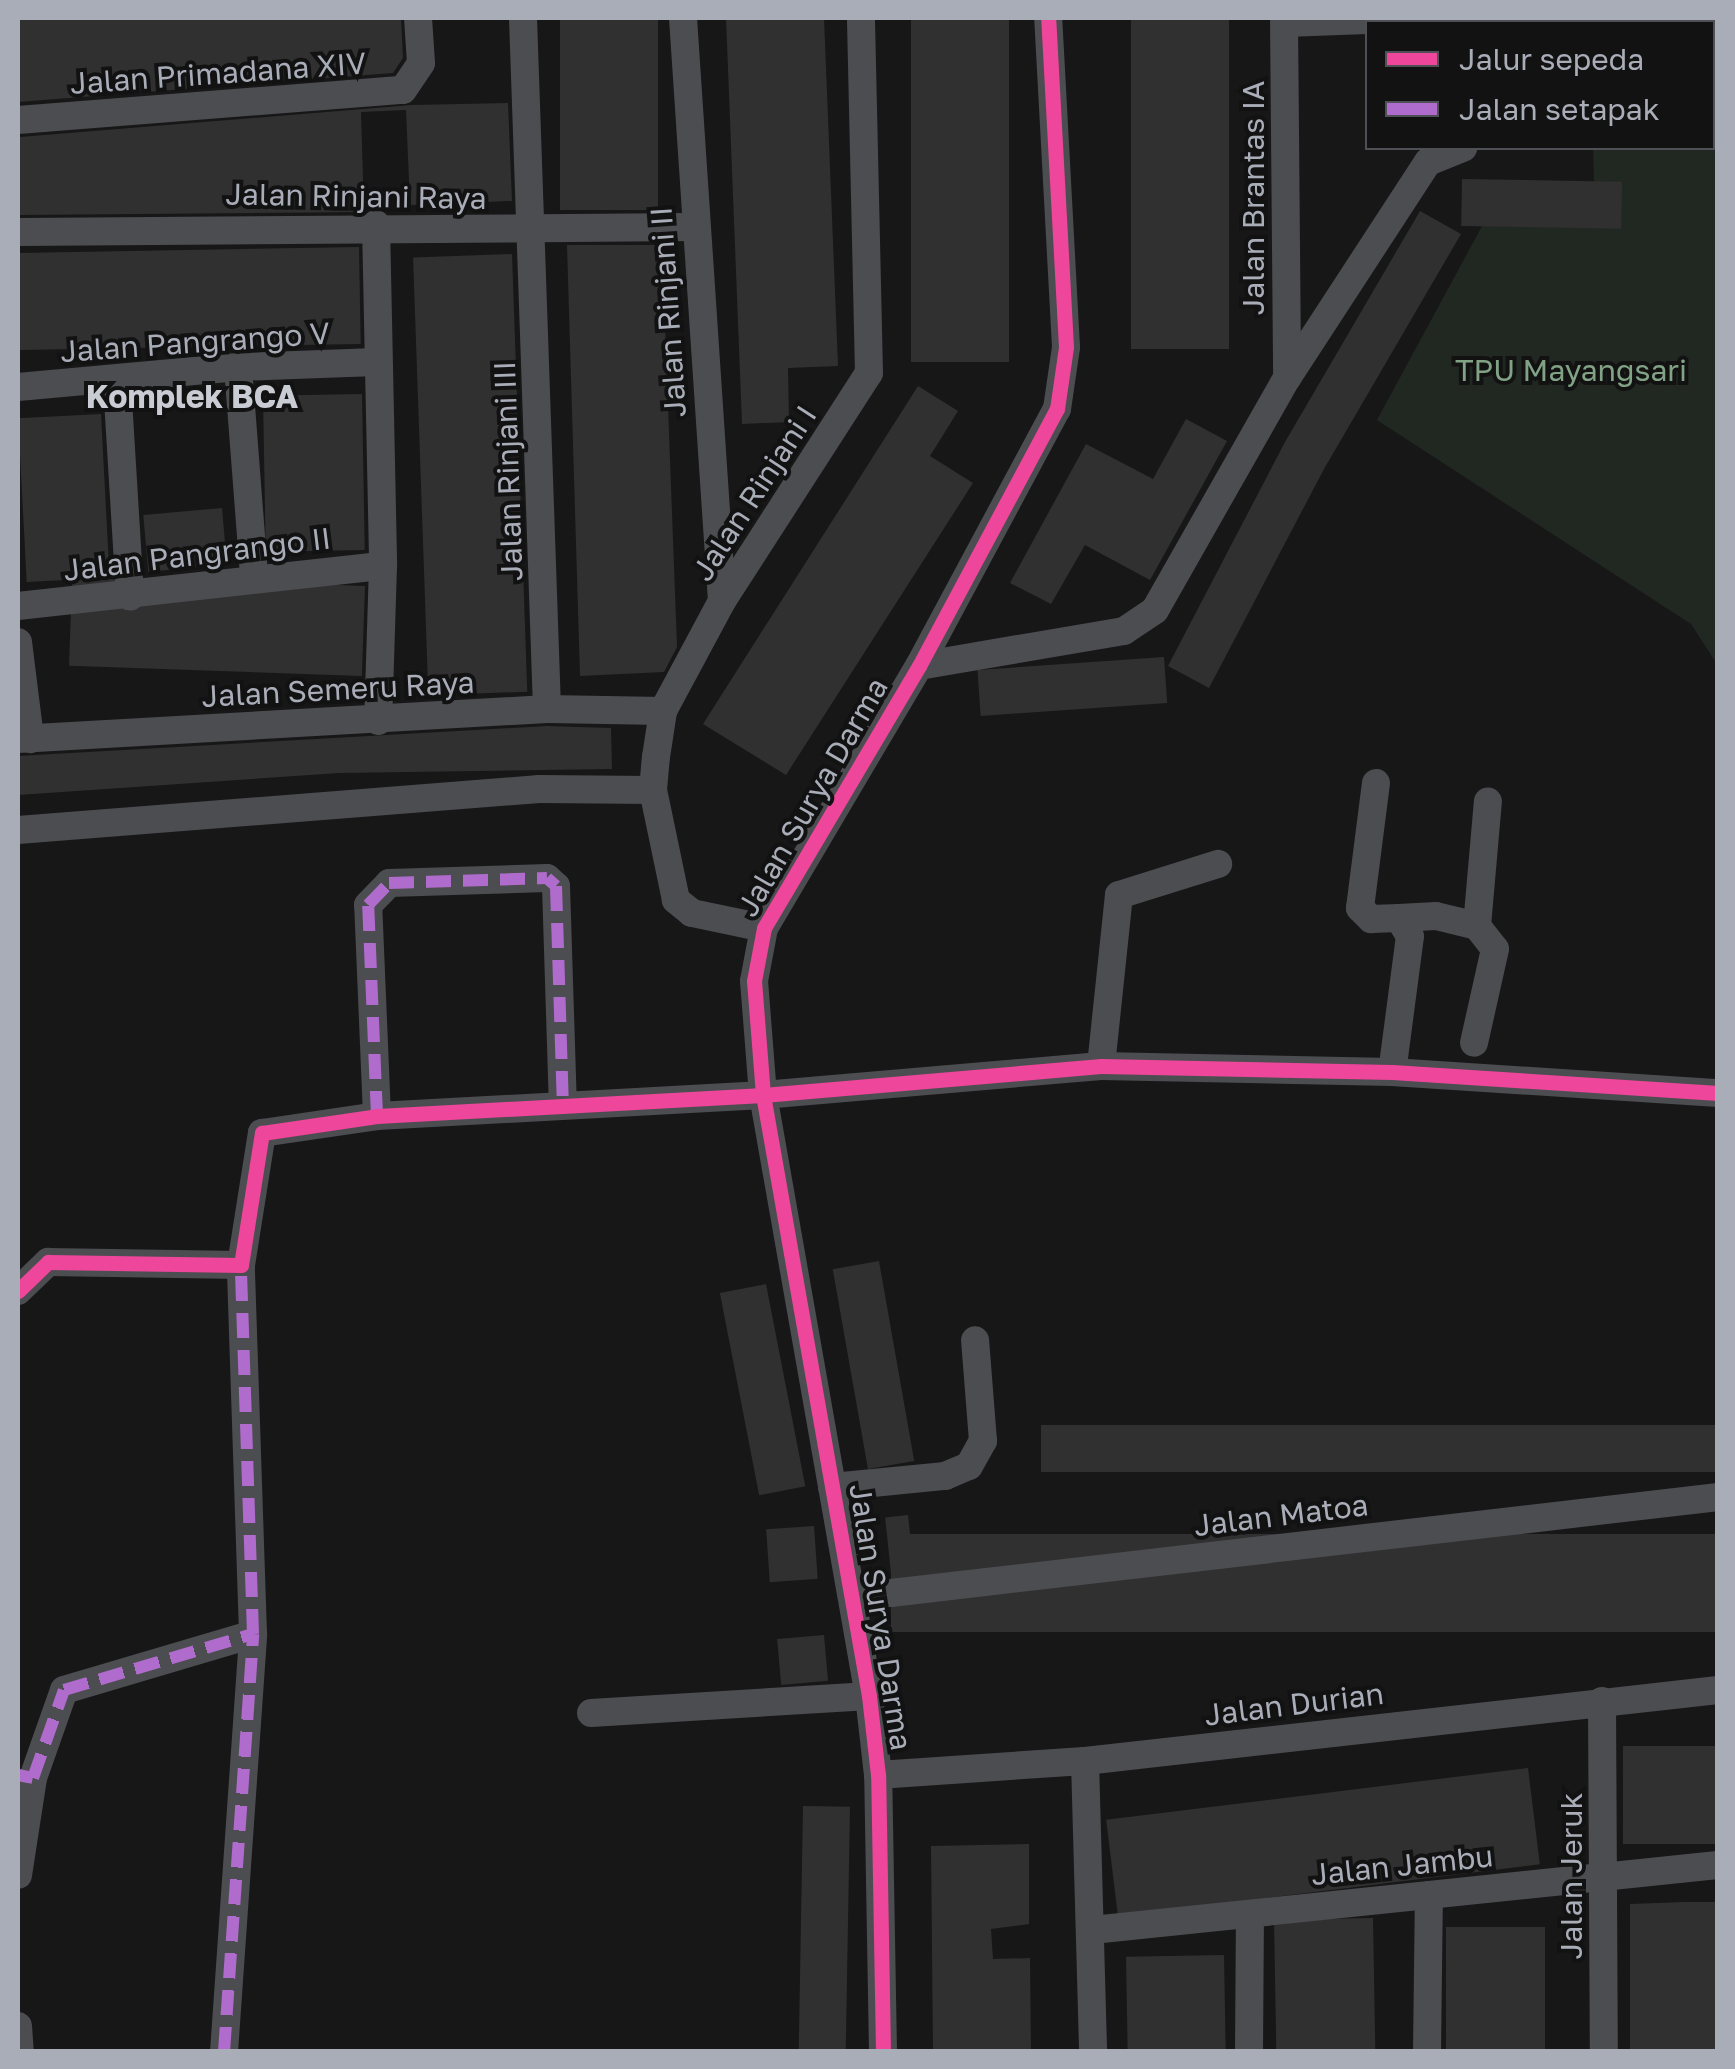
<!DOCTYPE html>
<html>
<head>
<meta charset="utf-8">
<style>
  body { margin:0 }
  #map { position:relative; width:1735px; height:2069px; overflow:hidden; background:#171718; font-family:"Golos Text",sans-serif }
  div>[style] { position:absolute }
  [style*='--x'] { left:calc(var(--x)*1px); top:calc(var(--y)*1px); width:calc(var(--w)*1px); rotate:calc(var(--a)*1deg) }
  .green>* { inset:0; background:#212822 }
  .building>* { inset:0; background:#303031; transform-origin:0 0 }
  .street>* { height:28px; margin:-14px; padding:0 14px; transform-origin:14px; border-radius:14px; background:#4c4d50 }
  .quiet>* { height:12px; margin-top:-6px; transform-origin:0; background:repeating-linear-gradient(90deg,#b06ccc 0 25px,transparent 0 37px) }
  .cycleway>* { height:15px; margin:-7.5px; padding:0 7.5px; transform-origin:7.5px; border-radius:7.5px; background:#ed469a }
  span { translate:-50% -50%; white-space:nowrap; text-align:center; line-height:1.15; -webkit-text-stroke:8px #121213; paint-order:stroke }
  .street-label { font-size:30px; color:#a9adb8 }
  .park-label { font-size:30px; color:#81a285 }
  .neighbourhood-label { font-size:32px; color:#caccd4; font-weight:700 }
  .frame { position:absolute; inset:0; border:20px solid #a9adb8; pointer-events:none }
  .legend { position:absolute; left:1365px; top:20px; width:350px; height:130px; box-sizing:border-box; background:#121213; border:2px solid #4e5055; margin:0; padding:12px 18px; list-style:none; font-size:30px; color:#a9adb8 }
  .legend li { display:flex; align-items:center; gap:20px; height:50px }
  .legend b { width:50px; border:2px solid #4e5055 }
</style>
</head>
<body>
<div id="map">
  <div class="green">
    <div style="clip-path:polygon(1589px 18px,1717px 18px,1717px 664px,1691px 624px,1377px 420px,1487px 217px,1595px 218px,1593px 148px,1712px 148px,1712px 22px)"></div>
  </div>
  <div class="building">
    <div style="clip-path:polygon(18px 18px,401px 18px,403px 58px,393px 73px,18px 102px)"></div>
    <div style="left:560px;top:18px;width:98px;height:192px"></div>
    <div style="clip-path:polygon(726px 18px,824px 18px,838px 366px,788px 368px,789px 422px,742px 424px)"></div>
    <div style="left:911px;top:18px;width:98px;height:344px"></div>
    <div style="left:1131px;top:18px;width:98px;height:331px"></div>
    <div style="clip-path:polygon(508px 103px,512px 201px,410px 205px,406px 110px,361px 112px,364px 212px,18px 215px,20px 137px,412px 105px)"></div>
    <div style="left:1462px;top:179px;width:160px;height:47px;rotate:1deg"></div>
    <div style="clip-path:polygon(1420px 211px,1461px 234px,1324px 469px,1209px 688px,1168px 666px,1285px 442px)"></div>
    <div style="clip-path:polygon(567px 245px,662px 245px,677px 647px,664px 672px,580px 676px)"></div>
    <div style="left:359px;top:247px;width:97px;height:341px;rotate:89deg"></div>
    <div style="left:512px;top:254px;width:438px;height:99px;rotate:88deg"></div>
    <div style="clip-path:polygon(918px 386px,958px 411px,930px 456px,973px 483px,786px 775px,703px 724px)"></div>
    <div style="left:362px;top:394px;width:156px;height:99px;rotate:89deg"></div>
    <div style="left:101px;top:414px;width:164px;height:83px;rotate:87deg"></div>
    <div style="clip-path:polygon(1186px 419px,1227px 441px,1150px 580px,1085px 545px,1051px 604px,1010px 583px,1086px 444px,1153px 479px)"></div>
    <div style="left:222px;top:508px;width:57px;height:79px;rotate:85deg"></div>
    <div style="left:365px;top:586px;width:90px;height:293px;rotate:92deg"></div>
    <div style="left:1164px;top:657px;width:46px;height:187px;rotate:86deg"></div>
    <div style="clip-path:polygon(547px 726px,611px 728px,612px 769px,339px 773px,18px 795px,18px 756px)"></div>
    <div style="left:879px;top:1261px;width:203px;height:47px;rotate:80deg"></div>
    <div style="left:766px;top:1284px;width:206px;height:47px;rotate:79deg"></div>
    <div style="left:1718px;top:1425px;width:47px;height:677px;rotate:90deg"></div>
    <div style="left:908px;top:1515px;width:58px;height:23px;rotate:84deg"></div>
    <div style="left:814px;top:1526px;width:53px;height:48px;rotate:86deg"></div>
    <div style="left:1718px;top:1534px;width:98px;height:827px;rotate:90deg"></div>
    <div style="left:824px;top:1635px;width:46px;height:47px;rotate:85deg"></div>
    <div style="left:1718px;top:1746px;width:98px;height:95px;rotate:90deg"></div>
    <div style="left:1528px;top:1768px;width:97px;height:425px;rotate:83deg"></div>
    <div style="left:803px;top:1806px;width:47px;height:246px;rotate:1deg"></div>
    <div style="clip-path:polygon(1029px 1844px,1029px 1924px,991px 1929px,993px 1959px,1030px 1958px,1031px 2052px,933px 2052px,931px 1846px)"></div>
    <div style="clip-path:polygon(1684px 1902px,1718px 1902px,1718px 2052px,1630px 2052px,1630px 1904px)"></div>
    <div style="left:1373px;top:1918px;width:134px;height:99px;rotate:89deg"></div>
    <div style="left:1545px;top:1927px;width:125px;height:99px;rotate:90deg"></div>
    <div style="left:1224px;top:1955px;width:97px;height:98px;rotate:89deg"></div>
  </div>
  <div class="street">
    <div style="--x:523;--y:18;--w:691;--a:88.01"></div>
    <div style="--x:683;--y:18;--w:584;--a:86.17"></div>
    <div style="--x:1284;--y:18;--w:360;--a:89.5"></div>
    <div style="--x:1487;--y:18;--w:4;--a:76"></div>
    <div style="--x:1285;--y:23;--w:137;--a:-2.1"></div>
    <div style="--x:18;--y:120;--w:386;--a:-4.5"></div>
    <div style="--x:403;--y:90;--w:32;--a:-56"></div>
    <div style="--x:421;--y:63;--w:45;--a:-93.8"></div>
    <div style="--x:376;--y:224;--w:342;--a:88.8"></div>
    <div style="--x:383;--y:566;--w:155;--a:91.8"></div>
    <div style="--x:18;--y:232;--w:675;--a:-0.42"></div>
    <div style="--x:238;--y:367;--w:211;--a:85.6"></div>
    <div style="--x:117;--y:383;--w:214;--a:86.5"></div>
    <div style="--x:18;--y:387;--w:221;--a:-5.2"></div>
    <div style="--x:238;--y:367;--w:138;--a:-2.1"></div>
    <div style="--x:18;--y:606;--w:367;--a:-6.3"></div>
    <div style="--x:18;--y:642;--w:98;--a:82.9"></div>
    <div style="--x:919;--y:666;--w:208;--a:-9.7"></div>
    <div style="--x:1124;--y:631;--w:37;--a:-34"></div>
    <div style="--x:1155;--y:610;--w:267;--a:-60.4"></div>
    <div style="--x:1287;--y:378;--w:258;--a:-56.9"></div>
    <div style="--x:1428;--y:162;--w:38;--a:-22"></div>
    <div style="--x:18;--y:739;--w:530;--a:-3.25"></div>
    <div style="--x:547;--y:709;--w:116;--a:1"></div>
    <div style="--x:1376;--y:783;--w:126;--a:97.3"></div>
    <div style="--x:1360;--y:908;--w:16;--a:45"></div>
    <div style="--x:1371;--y:919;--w:28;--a:-2"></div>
    <div style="--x:1399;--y:918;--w:21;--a:59"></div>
    <div style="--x:1410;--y:936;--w:137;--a:97.5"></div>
    <div style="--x:18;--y:830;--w:523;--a:-4.5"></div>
    <div style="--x:539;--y:789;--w:114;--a:0.5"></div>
    <div style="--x:1399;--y:918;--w:37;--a:-3"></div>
    <div style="--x:1436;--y:916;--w:42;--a:13.7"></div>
    <div style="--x:1477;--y:926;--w:29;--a:52"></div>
    <div style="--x:1495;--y:949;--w:96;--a:102.6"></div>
    <div style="--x:1477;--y:926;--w:125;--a:-85"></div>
    <div style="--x:764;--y:928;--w:74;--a:-168.2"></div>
    <div style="--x:692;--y:913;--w:21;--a:-141"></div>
    <div style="--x:676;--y:900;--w:112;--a:-101.8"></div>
    <div style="--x:653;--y:790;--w:33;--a:-85"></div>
    <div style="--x:656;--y:757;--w:47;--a:-81.3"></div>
    <div style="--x:663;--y:711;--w:125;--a:-61.8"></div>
    <div style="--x:722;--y:601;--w:271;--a:-57.2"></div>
    <div style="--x:869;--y:373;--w:355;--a:-91.3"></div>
    <div style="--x:1101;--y:1066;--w:172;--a:-84"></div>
    <div style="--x:1119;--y:895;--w:104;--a:-17.4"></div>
    <div style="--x:377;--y:1116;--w:211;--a:-92.4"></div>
    <div style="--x:368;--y:905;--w:30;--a:-46"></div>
    <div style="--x:389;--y:883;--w:158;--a:-1.8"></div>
    <div style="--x:547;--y:878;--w:12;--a:42"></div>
    <div style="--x:556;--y:886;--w:218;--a:88.2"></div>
    <div style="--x:18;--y:1291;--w:42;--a:-44"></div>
    <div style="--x:48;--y:1262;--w:193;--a:0.9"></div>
    <div style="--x:241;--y:1265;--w:134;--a:-81"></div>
    <div style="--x:262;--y:1133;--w:116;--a:-8.4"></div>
    <div style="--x:377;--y:1116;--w:387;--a:-3.1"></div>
    <div style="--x:763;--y:1095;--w:339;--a:-4.9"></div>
    <div style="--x:1101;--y:1066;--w:291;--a:1.2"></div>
    <div style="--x:1392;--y:1072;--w:327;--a:3.7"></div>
    <div style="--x:832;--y:1487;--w:114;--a:-5.6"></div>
    <div style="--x:945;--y:1476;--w:26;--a:-23"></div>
    <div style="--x:969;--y:1466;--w:29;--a:-61"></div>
    <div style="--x:983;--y:1441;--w:101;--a:-94.5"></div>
    <div style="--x:851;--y:1592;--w:40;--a:1.4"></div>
    <div style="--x:891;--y:1593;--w:833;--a:-6.62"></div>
    <div style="--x:1602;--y:1701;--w:351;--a:89.7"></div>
    <div style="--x:591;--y:1713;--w:279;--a:-3.5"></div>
    <div style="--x:1085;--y:1761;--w:291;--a:88.4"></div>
    <div style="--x:878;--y:1775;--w:207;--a:-3.9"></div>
    <div style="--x:1085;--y:1761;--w:637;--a:-6.4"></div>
    <div style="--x:18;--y:1875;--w:98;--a:-81.2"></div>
    <div style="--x:33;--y:1778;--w:93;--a:-70.6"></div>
    <div style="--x:64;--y:1690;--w:197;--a:-16.5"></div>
    <div style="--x:1092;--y:1930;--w:629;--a:-5.93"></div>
    <div style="--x:18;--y:2026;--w:26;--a:86"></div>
    <div style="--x:224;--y:2052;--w:419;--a:-86"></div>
    <div style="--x:253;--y:1634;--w:369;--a:-91.9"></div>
    <div style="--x:883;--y:2052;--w:277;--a:-91"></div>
    <div style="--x:878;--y:1775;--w:80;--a:-96.5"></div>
    <div style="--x:869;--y:1696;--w:610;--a:-100"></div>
    <div style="--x:763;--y:1095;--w:114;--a:-94.5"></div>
    <div style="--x:754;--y:981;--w:54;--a:-79.3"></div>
    <div style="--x:764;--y:928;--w:304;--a:-59.4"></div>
    <div style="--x:919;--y:666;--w:292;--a:-61.8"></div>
    <div style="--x:1057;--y:409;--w:63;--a:-81.7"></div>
    <div style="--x:1066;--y:347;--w:329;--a:-93.1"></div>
    <div style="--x:1249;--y:2052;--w:138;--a:-89.6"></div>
    <div style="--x:1427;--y:2052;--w:157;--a:-89.3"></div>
  </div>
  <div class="quiet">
    <div style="--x:377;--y:1116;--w:211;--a:-92.4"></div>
    <div style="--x:368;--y:905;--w:30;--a:-46"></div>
    <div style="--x:389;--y:883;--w:158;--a:-1.8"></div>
    <div style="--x:547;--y:878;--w:12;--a:42"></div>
    <div style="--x:556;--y:886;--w:218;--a:88.2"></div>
    <div style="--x:18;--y:1775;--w:15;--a:11"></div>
    <div style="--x:33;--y:1778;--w:93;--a:-70.6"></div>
    <div style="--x:64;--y:1690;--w:197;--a:-16.5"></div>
    <div style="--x:224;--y:2052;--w:419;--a:-86"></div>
    <div style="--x:253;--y:1634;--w:369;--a:-91.9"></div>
  </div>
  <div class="cycleway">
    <div style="--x:18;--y:1291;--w:42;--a:-44"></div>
    <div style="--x:48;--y:1262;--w:193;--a:0.9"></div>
    <div style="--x:241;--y:1265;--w:134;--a:-81"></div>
    <div style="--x:262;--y:1133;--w:116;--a:-8.4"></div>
    <div style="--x:377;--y:1116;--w:387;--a:-3.1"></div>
    <div style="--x:763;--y:1095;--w:339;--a:-4.9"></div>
    <div style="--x:1101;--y:1066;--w:291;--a:1.2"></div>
    <div style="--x:1392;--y:1072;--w:327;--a:3.7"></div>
    <div style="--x:883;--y:2052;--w:277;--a:-91"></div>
    <div style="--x:878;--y:1775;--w:80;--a:-96.5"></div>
    <div style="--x:869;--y:1696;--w:610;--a:-100"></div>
    <div style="--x:763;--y:1095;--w:114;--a:-94.5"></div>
    <div style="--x:754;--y:981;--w:54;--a:-79.3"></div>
    <div style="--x:764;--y:928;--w:304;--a:-59.4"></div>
    <div style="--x:919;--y:666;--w:292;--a:-61.8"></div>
    <div style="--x:1057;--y:409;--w:63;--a:-81.7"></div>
    <div style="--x:1066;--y:347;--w:329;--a:-93.1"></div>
  </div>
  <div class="street-label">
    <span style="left:218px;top:73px;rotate:-4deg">Jalan Primadana XIV</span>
    <span style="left:356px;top:196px;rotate:1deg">Jalan Rinjani Raya</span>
    <span style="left:1253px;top:198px;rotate:-90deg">Jalan Brantas IA</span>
    <span style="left:668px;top:312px;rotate:-94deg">Jalan Rinjani II</span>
    <span style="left:195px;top:342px;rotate:-4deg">Jalan Pangrango V</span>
    <span style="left:508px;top:471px;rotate:-92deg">Jalan Rinjani III</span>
    <span style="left:754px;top:493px;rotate:-57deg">Jalan Rinjani I</span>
    <span style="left:197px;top:554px;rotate:-7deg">Jalan Pangrango II</span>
    <span style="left:338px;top:689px;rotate:-3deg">Jalan Semeru Raya</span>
    <span style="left:812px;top:797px;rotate:-60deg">Jalan Surya Darma</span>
    <span style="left:1281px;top:1515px;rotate:-7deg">Jalan Matoa</span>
    <span style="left:881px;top:1617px;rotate:81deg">Jalan Surya Darma</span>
    <span style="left:1294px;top:1704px;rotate:-7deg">Jalan Durian</span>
    <span style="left:1402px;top:1865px;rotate:-6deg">Jalan Jambu</span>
    <span style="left:1571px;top:1876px;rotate:-90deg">Jalan Jeruk</span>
  </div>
  <div class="park-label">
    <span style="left:1571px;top:370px">TPU Mayangsari</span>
  </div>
  <div class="neighbourhood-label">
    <span style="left:192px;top:396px">Komplek BCA</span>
  </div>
  <div class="frame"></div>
  <ul class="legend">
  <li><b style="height:12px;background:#ed469a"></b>Jalur sepeda</li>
  <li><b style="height:12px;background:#b06ccc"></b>Jalan setapak</li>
  </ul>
</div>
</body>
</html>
